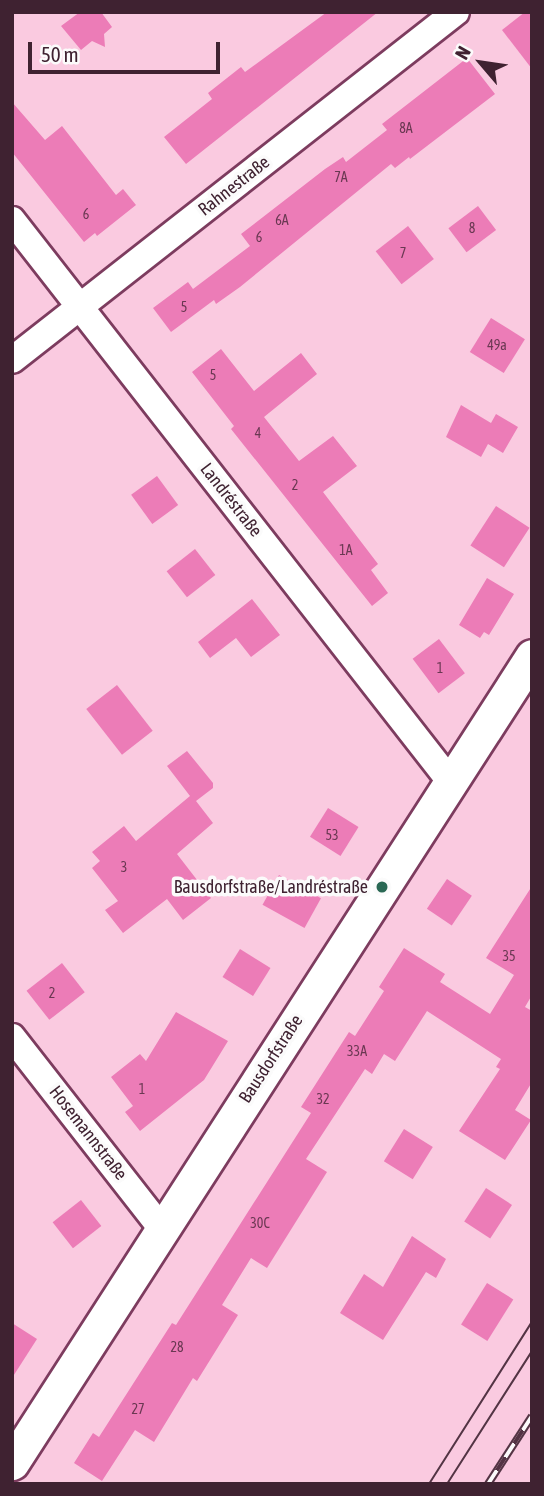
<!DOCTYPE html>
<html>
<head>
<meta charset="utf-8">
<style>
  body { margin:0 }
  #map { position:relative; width:544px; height:1496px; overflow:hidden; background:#facae0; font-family:"Asap Condensed",sans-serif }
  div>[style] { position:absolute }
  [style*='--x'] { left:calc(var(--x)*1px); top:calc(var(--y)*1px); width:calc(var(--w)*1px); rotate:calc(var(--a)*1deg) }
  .building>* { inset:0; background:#ec7cb7; transform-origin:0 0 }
  .roads { filter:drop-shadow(2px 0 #7d3c5f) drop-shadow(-2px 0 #7d3c5f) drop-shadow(0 2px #7d3c5f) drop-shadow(0 -2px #7d3c5f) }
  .minor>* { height:26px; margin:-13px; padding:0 13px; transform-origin:13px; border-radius:13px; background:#fff }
  .tertiary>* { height:33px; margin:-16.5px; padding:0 16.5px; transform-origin:16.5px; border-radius:16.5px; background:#fff }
  .tram>* { height:2px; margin:-1px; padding:0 1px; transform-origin:1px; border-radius:1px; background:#533444 }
  .rail>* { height:8px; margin-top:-4px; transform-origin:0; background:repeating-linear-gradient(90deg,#fbfbfb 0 16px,#533444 0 32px); box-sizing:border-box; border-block:2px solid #533444 }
  .dots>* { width:19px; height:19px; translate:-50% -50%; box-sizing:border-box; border:4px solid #fbfbfb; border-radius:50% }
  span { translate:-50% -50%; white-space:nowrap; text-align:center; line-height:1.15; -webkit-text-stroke:7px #fbfbfb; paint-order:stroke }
  .number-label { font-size:14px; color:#6a3852 }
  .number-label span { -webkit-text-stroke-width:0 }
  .street-label { font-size:18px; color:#3f2231 }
  .poi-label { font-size:18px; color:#3f2231 }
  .right { translate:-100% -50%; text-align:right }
  .frame { position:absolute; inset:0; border:14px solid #3f2231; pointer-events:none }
  .north { position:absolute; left:446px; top:28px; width:70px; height:70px; -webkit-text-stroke:5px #fbfbfb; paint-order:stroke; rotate:299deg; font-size:19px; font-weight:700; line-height:28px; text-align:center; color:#3f2231 }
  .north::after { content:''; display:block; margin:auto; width:24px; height:32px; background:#3f2231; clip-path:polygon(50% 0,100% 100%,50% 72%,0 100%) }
  .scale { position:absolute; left:28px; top:42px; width:192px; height:32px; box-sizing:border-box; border:4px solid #3f2231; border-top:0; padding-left:9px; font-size:21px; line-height:24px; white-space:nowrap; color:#3f2231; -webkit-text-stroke:5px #fbfbfb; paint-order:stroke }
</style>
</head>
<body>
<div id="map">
  <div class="building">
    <div style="clip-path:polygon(80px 12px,101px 12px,112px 27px,104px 34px,105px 47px,92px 41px,81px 50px,61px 26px)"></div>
    <div style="clip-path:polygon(327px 12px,378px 12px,186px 164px,164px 137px,212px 99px,208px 93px,241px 67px,245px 72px)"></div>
    <div style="clip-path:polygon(525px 12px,532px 12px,532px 69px,502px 30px)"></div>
    <div style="clip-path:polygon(467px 58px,495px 94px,410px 159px,409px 157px,395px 168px,391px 164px,240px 287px,216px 304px,214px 300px,171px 332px,153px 308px,188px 282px,193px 289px,250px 246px,241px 234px,325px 169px,343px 157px,346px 162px,387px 130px,382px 124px)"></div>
    <div style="clip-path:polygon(12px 102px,45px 140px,62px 126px,116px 195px,123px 189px,136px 205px,97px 236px,95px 233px,84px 242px,12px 152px)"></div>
    <div style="left:478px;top:206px;width:30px;height:37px;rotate:53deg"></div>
    <div style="left:408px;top:226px;width:42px;height:41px;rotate:52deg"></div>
    <div style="left:491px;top:318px;width:40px;height:40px;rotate:32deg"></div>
    <div style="clip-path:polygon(221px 349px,254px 391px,301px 353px,317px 374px,264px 417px,299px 461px,333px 436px,357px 466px,323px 492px,378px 564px,371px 570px,388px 593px,372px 606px,231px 429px,234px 426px,192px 372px)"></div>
    <div style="clip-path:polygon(461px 405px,491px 423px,496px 414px,518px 427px,503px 453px,488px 444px,481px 457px,446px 437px)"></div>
    <div style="left:157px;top:476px;width:36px;height:32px;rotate:54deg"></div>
    <div style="left:496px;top:506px;width:40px;height:47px;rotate:33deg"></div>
    <div style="left:195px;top:549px;width:33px;height:36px;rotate:52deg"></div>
    <div style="clip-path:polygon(487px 578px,514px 594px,489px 635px,484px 632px,480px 638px,459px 625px)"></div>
    <div style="clip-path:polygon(252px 599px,280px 635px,251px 657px,236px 638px,210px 658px,198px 642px)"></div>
    <div style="left:439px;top:639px;width:43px;height:33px;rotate:53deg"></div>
    <div style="left:117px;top:685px;width:58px;height:39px;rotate:52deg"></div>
    <div style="clip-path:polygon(187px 751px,213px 783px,213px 788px,196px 801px,213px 823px,177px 854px,211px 898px,183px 920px,167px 899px,123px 933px,105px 910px,118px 901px,92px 868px,100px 861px,92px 852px,124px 826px,136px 841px,190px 796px,167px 766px)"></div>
    <div style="left:328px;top:808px;width:36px;height:34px;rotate:32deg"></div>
    <div style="left:279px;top:875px;width:48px;height:34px;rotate:29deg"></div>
    <div style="left:447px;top:879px;width:30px;height:36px;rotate:34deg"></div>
    <div style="clip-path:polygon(532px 886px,532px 995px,525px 1007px,532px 1011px,532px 1082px,515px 1110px,531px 1120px,505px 1160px,459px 1131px,500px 1069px,496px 1067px,501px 1059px,427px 1011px,395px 1061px,384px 1054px,372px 1074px,365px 1069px,306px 1159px,327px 1172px,267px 1268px,251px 1258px,222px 1305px,238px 1315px,197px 1381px,193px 1378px,154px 1442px,135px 1430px,102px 1481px,74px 1463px,93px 1433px,99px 1437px,172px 1323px,176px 1325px,311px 1113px,301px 1107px,349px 1032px,355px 1036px,384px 991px,379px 987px,404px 948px,445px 974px,440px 982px,490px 1014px,514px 975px,486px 958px)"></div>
    <div style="left:240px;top:949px;width:36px;height:33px;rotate:32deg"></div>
    <div style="left:62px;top:963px;width:37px;height:45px;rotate:52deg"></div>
    <div style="clip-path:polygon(176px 1012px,228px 1041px,204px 1080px,140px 1131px,125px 1112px,133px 1106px,111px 1077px,140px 1054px,146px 1061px)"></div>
    <div style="left:404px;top:1129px;width:34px;height:38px;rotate:32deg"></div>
    <div style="left:486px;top:1188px;width:31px;height:40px;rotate:33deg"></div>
    <div style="left:81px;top:1200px;width:33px;height:36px;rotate:52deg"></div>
    <div style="clip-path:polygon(412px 1236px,446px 1259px,436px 1278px,426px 1272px,383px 1340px,340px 1313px,364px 1274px,383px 1287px)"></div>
    <div style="left:487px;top:1283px;width:31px;height:49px;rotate:32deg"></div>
    <div style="clip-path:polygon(12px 1323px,37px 1339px,12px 1378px)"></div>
  </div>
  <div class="roads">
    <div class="minor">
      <div style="--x:12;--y:220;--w:712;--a:52.02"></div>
      <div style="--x:12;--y:360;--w:564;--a:-38.09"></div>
      <div style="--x:12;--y:1037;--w:244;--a:52"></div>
    </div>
    <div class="tertiary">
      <div style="--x:12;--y:1463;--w:960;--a:-57.2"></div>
    </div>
  </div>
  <div class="tram">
    <div style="--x:429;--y:1484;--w:192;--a:-57.6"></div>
    <div style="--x:447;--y:1484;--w:158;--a:-57.4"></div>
  </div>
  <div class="rail">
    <div style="--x:488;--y:1484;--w:81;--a:-57.1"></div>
  </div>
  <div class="dots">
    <div style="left:382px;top:887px;background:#2a6854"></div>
  </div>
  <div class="number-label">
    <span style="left:406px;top:128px">8A</span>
    <span style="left:341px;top:177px">7A</span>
    <span style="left:86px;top:214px">6</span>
    <span style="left:282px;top:220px">6A</span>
    <span style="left:472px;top:228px">8</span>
    <span style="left:259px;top:237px">6</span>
    <span style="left:403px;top:253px">7</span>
    <span style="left:184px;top:307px">5</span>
    <span style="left:497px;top:345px">49a</span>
    <span style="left:213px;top:375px">5</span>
    <span style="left:258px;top:433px">4</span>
    <span style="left:295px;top:485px">2</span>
    <span style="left:346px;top:550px">1A</span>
    <span style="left:440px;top:668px">1</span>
    <span style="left:332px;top:835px">53</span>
    <span style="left:124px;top:867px">3</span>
    <span style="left:509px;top:956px">35</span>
    <span style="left:52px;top:993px">2</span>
    <span style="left:357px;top:1051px">33A</span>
    <span style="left:142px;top:1089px">1</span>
    <span style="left:323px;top:1099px">32</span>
    <span style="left:260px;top:1223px">30C</span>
    <span style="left:177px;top:1347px">28</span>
    <span style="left:138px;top:1409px">27</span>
  </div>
  <div class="street-label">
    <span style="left:234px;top:186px;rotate:-38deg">Rahnestraße</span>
    <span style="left:231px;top:500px;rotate:52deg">Landréstraße</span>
    <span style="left:271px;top:1059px;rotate:-57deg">Bausdorfstraße</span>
    <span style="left:88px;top:1133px;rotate:52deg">Hosemannstraße</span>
  </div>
  <div class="poi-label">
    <span class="right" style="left:368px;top:887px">Bausdorfstraße/Landréstraße</span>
  </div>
  <div class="frame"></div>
  <div class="north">N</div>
  <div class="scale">50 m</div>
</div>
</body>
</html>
